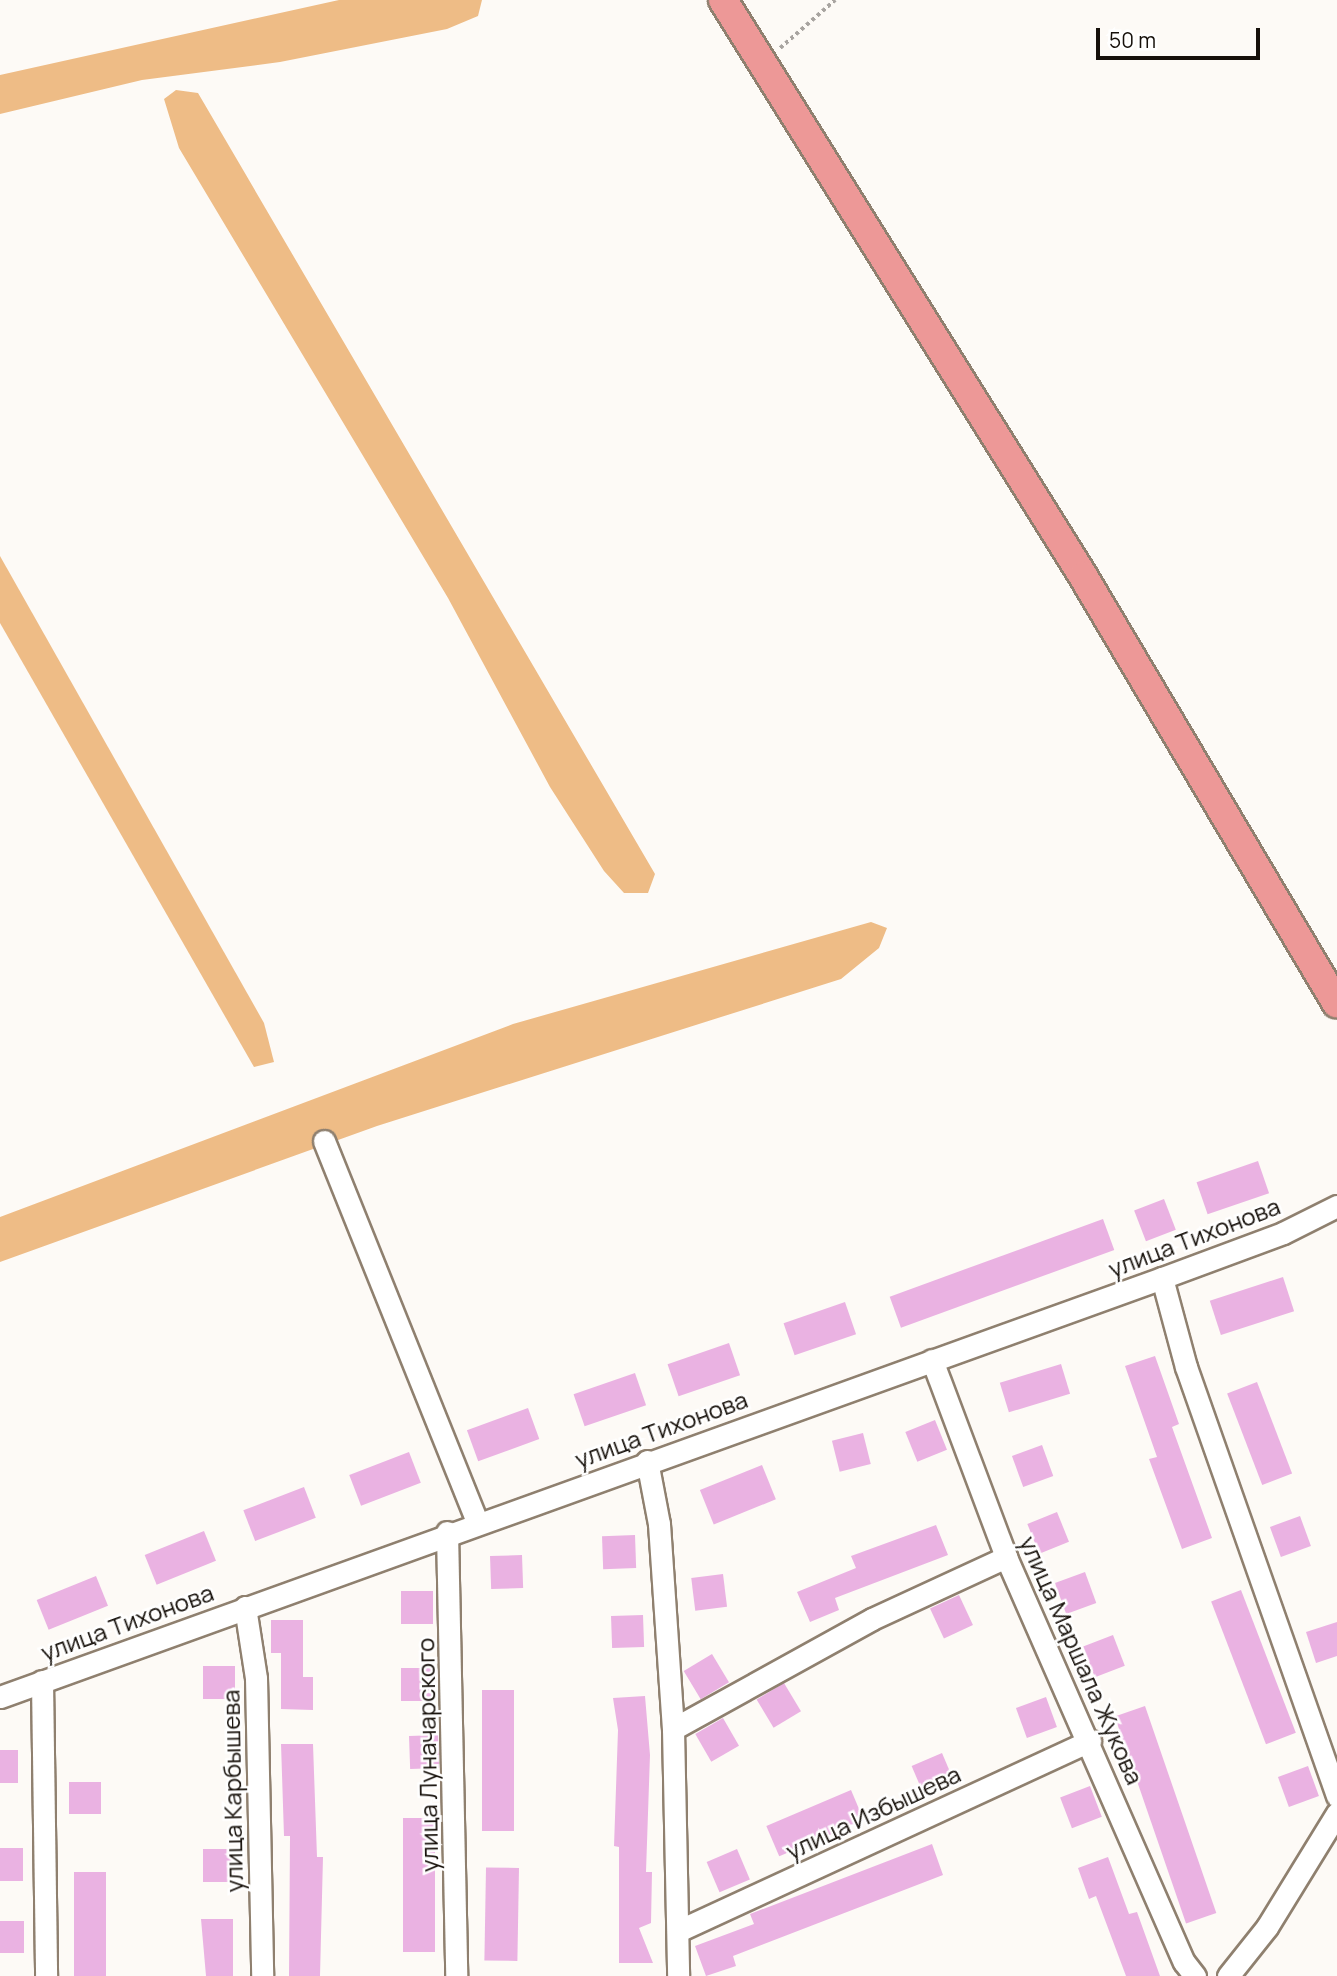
<!DOCTYPE html>
<html>
<head>
<meta charset="utf-8">
<style>
  body { margin:0 }
  #map { position:relative; width:1337px; height:1976px; overflow:hidden; background:#fdfaf6; font-family:Manrope,sans-serif }
  div>[style] { position:absolute }
  [style*='--x'] { left:calc(var(--x)*1px); top:calc(var(--y)*1px); width:calc(var(--w)*1px); rotate:calc(var(--a)*1deg) }
  .forest>* { inset:0; background:#eebc86 }
  .building>* { inset:0; background:#eab2e2; transform-origin:0 0 }
  .path>* { height:3.5px; margin-top:-1.75px; transform-origin:0; background:repeating-linear-gradient(90deg,#a8a4a0 0 3.5px,transparent 0 7px) }
  .roads { filter:drop-shadow(2px 0 #8f806f) drop-shadow(-2px 0 #8f806f) drop-shadow(0 2px #8f806f) drop-shadow(0 -2px #8f806f) }
  .minor>* { height:21px; margin:-10.5px; padding:0 10.5px; transform-origin:10.5px; border-radius:10.5px; background:#fff }
  .major>* { height:28px; margin:-14px; padding:0 14px; transform-origin:14px; border-radius:14px; background:#ed9897 }
  span { translate:-50% -50%; white-space:nowrap; text-align:center; line-height:1.15; -webkit-text-stroke:5px #fff; paint-order:stroke }
  .street-label { font-size:24px; color:#16100a }
  .scale { position:absolute; left:1096px; top:28px; width:164px; height:32px; box-sizing:border-box; border:4px solid #16100a; border-top:0; padding-left:9px; font-size:21px; line-height:24px; white-space:nowrap; color:#16100a; -webkit-text-stroke:5px #fff; paint-order:stroke }
</style>
</head>
<body>
<div id="map">
  <div class="forest">
    <div style="clip-path:polygon(339px 0,482px 0,478px 16px,447px 29px,280px 62px,142px 80px,0 114px,0 75px)"></div>
    <div style="clip-path:polygon(176px 90px,198px 93px,655px 874px,648px 893px,624px 893px,604px 871px,550px 787px,448px 598px,179px 148px,164px 99px)"></div>
    <div style="clip-path:polygon(0 556px,264px 1023px,274px 1062px,254px 1067px,0 623px)"></div>
    <div style="clip-path:polygon(871px 922px,887px 928px,879px 948px,841px 979px,377px 1126px,0 1262px,0 1217px,513px 1024px)"></div>
  </div>
  <div class="building">
    <div style="left:1258px;top:1161px;width:34px;height:65px;rotate:71deg"></div>
    <div style="left:1164px;top:1199px;width:33px;height:32px;rotate:69deg"></div>
    <div style="left:1103px;top:1219px;width:33px;height:227px;rotate:70deg"></div>
    <div style="left:1283px;top:1277px;width:36px;height:77px;rotate:72deg"></div>
    <div style="left:845px;top:1302px;width:34px;height:65px;rotate:71deg"></div>
    <div style="left:729px;top:1343px;width:34px;height:65px;rotate:71deg"></div>
    <div style="clip-path:polygon(1155px 1356px,1179px 1424px,1172px 1427px,1212px 1538px,1182px 1549px,1149px 1459px,1157px 1457px,1125px 1366px)"></div>
    <div style="left:1061px;top:1364px;width:31px;height:64px;rotate:73deg"></div>
    <div style="left:635px;top:1373px;width:34px;height:65px;rotate:71deg"></div>
    <div style="left:1257px;top:1382px;width:98px;height:32px;rotate:69deg"></div>
    <div style="left:528px;top:1408px;width:33px;height:65px;rotate:70deg"></div>
    <div style="left:935px;top:1420px;width:32px;height:32px;rotate:68deg"></div>
    <div style="left:863px;top:1433px;width:32px;height:32px;rotate:76deg"></div>
    <div style="left:1042px;top:1445px;width:33px;height:32px;rotate:70deg"></div>
    <div style="left:409px;top:1452px;width:33px;height:64px;rotate:69deg"></div>
    <div style="left:762px;top:1465px;width:37px;height:67px;rotate:68deg"></div>
    <div style="left:304px;top:1487px;width:33px;height:65px;rotate:69deg"></div>
    <div style="left:1057px;top:1512px;width:32px;height:32px;rotate:68deg"></div>
    <div style="left:1300px;top:1516px;width:32px;height:32px;rotate:70deg"></div>
    <div style="clip-path:polygon(936px 1525px,948px 1555px,835px 1598px,839px 1610px,810px 1622px,797px 1592px,856px 1568px,851px 1556px)"></div>
    <div style="left:204px;top:1531px;width:32px;height:64px;rotate:68deg"></div>
    <div style="left:635px;top:1535px;width:33px;height:33px;rotate:88deg"></div>
    <div style="left:522px;top:1555px;width:33px;height:32px;rotate:88deg"></div>
    <div style="left:1085px;top:1572px;width:33px;height:32px;rotate:70deg"></div>
    <div style="left:723px;top:1574px;width:33px;height:32px;rotate:83deg"></div>
    <div style="left:96px;top:1576px;width:32px;height:64px;rotate:68deg"></div>
    <div style="left:1241px;top:1590px;width:153px;height:32px;rotate:69deg"></div>
    <div style="left:401px;top:1591px;width:32px;height:33px"></div>
    <div style="left:959px;top:1595px;width:33px;height:32px;rotate:65deg"></div>
    <div style="left:643px;top:1615px;width:32px;height:32px;rotate:88deg"></div>
    <div style="clip-path:polygon(271px 1620px,303px 1620px,303px 1677px,313px 1677px,313px 1710px,281px 1709px,281px 1653px,271px 1653px)"></div>
    <div style="clip-path:polygon(1337px 1622px,1337px 1656px,1316px 1663px,1306px 1632px)"></div>
    <div style="left:1113px;top:1635px;width:33px;height:32px;rotate:69deg"></div>
    <div style="left:712px;top:1654px;width:33px;height:33px;rotate:59deg"></div>
    <div style="left:203px;top:1666px;width:32px;height:33px"></div>
    <div style="left:401px;top:1668px;width:32px;height:33px"></div>
    <div style="left:784px;top:1683px;width:33px;height:32px;rotate:59deg"></div>
    <div style="left:482px;top:1690px;width:32px;height:141px"></div>
    <div style="clip-path:polygon(645px 1696px,650px 1755px,646px 1872px,652px 1872px,651px 1923px,639px 1928px,653px 1963px,619px 1963px,619px 1847px,614px 1846px,618px 1730px,613px 1698px)"></div>
    <div style="left:1046px;top:1697px;width:32px;height:32px;rotate:70deg"></div>
    <div style="left:1145px;top:1706px;width:219px;height:32px;rotate:71deg"></div>
    <div style="left:723px;top:1718px;width:32px;height:32px;rotate:60deg"></div>
    <div style="left:438px;top:1735px;width:33px;height:29px;rotate:88deg"></div>
    <div style="clip-path:polygon(281px 1744px,313px 1744px,317px 1857px,323px 1857px,320px 1976px,289px 1976px,290px 1836px,284px 1836px)"></div>
    <div style="left:0;top:1750px;width:18px;height:33px"></div>
    <div style="left:942px;top:1753px;width:33px;height:33px;rotate:67deg"></div>
    <div style="left:1308px;top:1766px;width:32px;height:32px;rotate:70deg"></div>
    <div style="left:69px;top:1782px;width:32px;height:32px"></div>
    <div style="left:1090px;top:1786px;width:33px;height:32px;rotate:69deg"></div>
    <div style="left:851px;top:1790px;width:33px;height:92px;rotate:67deg"></div>
    <div style="left:403px;top:1818px;width:32px;height:134px"></div>
    <div style="clip-path:polygon(932px 1844px,943px 1875px,733px 1956px,736px 1966px,706px 1976px,695px 1946px,754px 1924px,750px 1914px)"></div>
    <div style="left:0;top:1848px;width:23px;height:33px"></div>
    <div style="left:203px;top:1849px;width:32px;height:33px"></div>
    <div style="left:737px;top:1849px;width:33px;height:33px;rotate:67deg"></div>
    <div style="clip-path:polygon(1108px 1857px,1129px 1914px,1137px 1912px,1160px 1976px,1126px 1976px,1096px 1896px,1089px 1899px,1078px 1868px)"></div>
    <div style="left:519px;top:1868px;width:93px;height:33px;rotate:91deg"></div>
    <div style="left:74px;top:1872px;width:32px;height:104px"></div>
    <div style="clip-path:polygon(201px 1919px,233px 1919px,233px 1976px,206px 1976px)"></div>
    <div style="left:0;top:1921px;width:24px;height:32px"></div>
  </div>
  <div class="path">
    <div style="--x:780;--y:48;--w:73;--a:-41.1"></div>
  </div>
  <div class="roads">
    <div class="minor">
      <div style="--x:324;--y:1141;--w:411;--a:68.1"></div>
      <div style="--x:1162;--y:1278;--w:92;--a:74.9"></div>
      <div style="--x:1186;--y:1367;--w:455;--a:70.6"></div>
      <div style="--x:932;--y:1360;--w:210;--a:69.4"></div>
      <div style="--x:1006;--y:1557;--w:442;--a:66.3"></div>
      <div style="--x:1184;--y:1962;--w:18;--a:52"></div>
      <div style="--x:647;--y:1461;--w:64;--a:79.2"></div>
      <div style="--x:659;--y:1524;--w:205;--a:86.1"></div>
      <div style="--x:673;--y:1729;--w:247;--a:88.8"></div>
      <div style="--x:447;--y:1532;--w:444;--a:88.8"></div>
      <div style="--x:245;--y:1607;--w:72;--a:81.2"></div>
      <div style="--x:256;--y:1678;--w:298;--a:88.8"></div>
      <div style="--x:42;--y:1681;--w:295;--a:89.2"></div>
      <div style="--x:0;--y:1697;--w:1235;--a:-19.83"></div>
      <div style="--x:1162;--y:1278;--w:129;--a:-20.4"></div>
      <div style="--x:1283;--y:1233;--w:60;--a:-26.6"></div>
      <div style="--x:673;--y:1729;--w:227;--a:-28.9"></div>
      <div style="--x:872;--y:1619;--w:148;--a:-24.8"></div>
      <div style="--x:678;--y:1931;--w:454;--a:-24.8"></div>
      <div style="--x:1228;--y:1976;--w:63;--a:-51.5"></div>
      <div style="--x:1267;--y:1927;--w:134;--a:-58.4"></div>
    </div>
    <div class="major">
      <div style="--x:723;--y:0;--w:679;--a:57.99"></div>
      <div style="--x:1083;--y:576;--w:497;--a:59.3"></div>
    </div>
  </div>
  <div class="street-label">
    <span style="left:1194px;top:1237px;rotate:-21deg">улица Тихонова</span>
    <span style="left:661px;top:1429px;rotate:-20deg">улица Тихонова</span>
    <span style="left:127px;top:1622px;rotate:-20deg">улица Тихонова</span>
    <span style="left:1082px;top:1660px;rotate:66deg">улица Маршала Жукова</span>
    <span style="left:427px;top:1755px;rotate:-91deg">улица Луначарского</span>
    <span style="left:232px;top:1791px;rotate:-91deg">улица Карбышева</span>
    <span style="left:873px;top:1812px;rotate:-25deg">улица Избышева</span>
  </div>
  <div class="scale">50 m</div>
</div>
</body>
</html>
